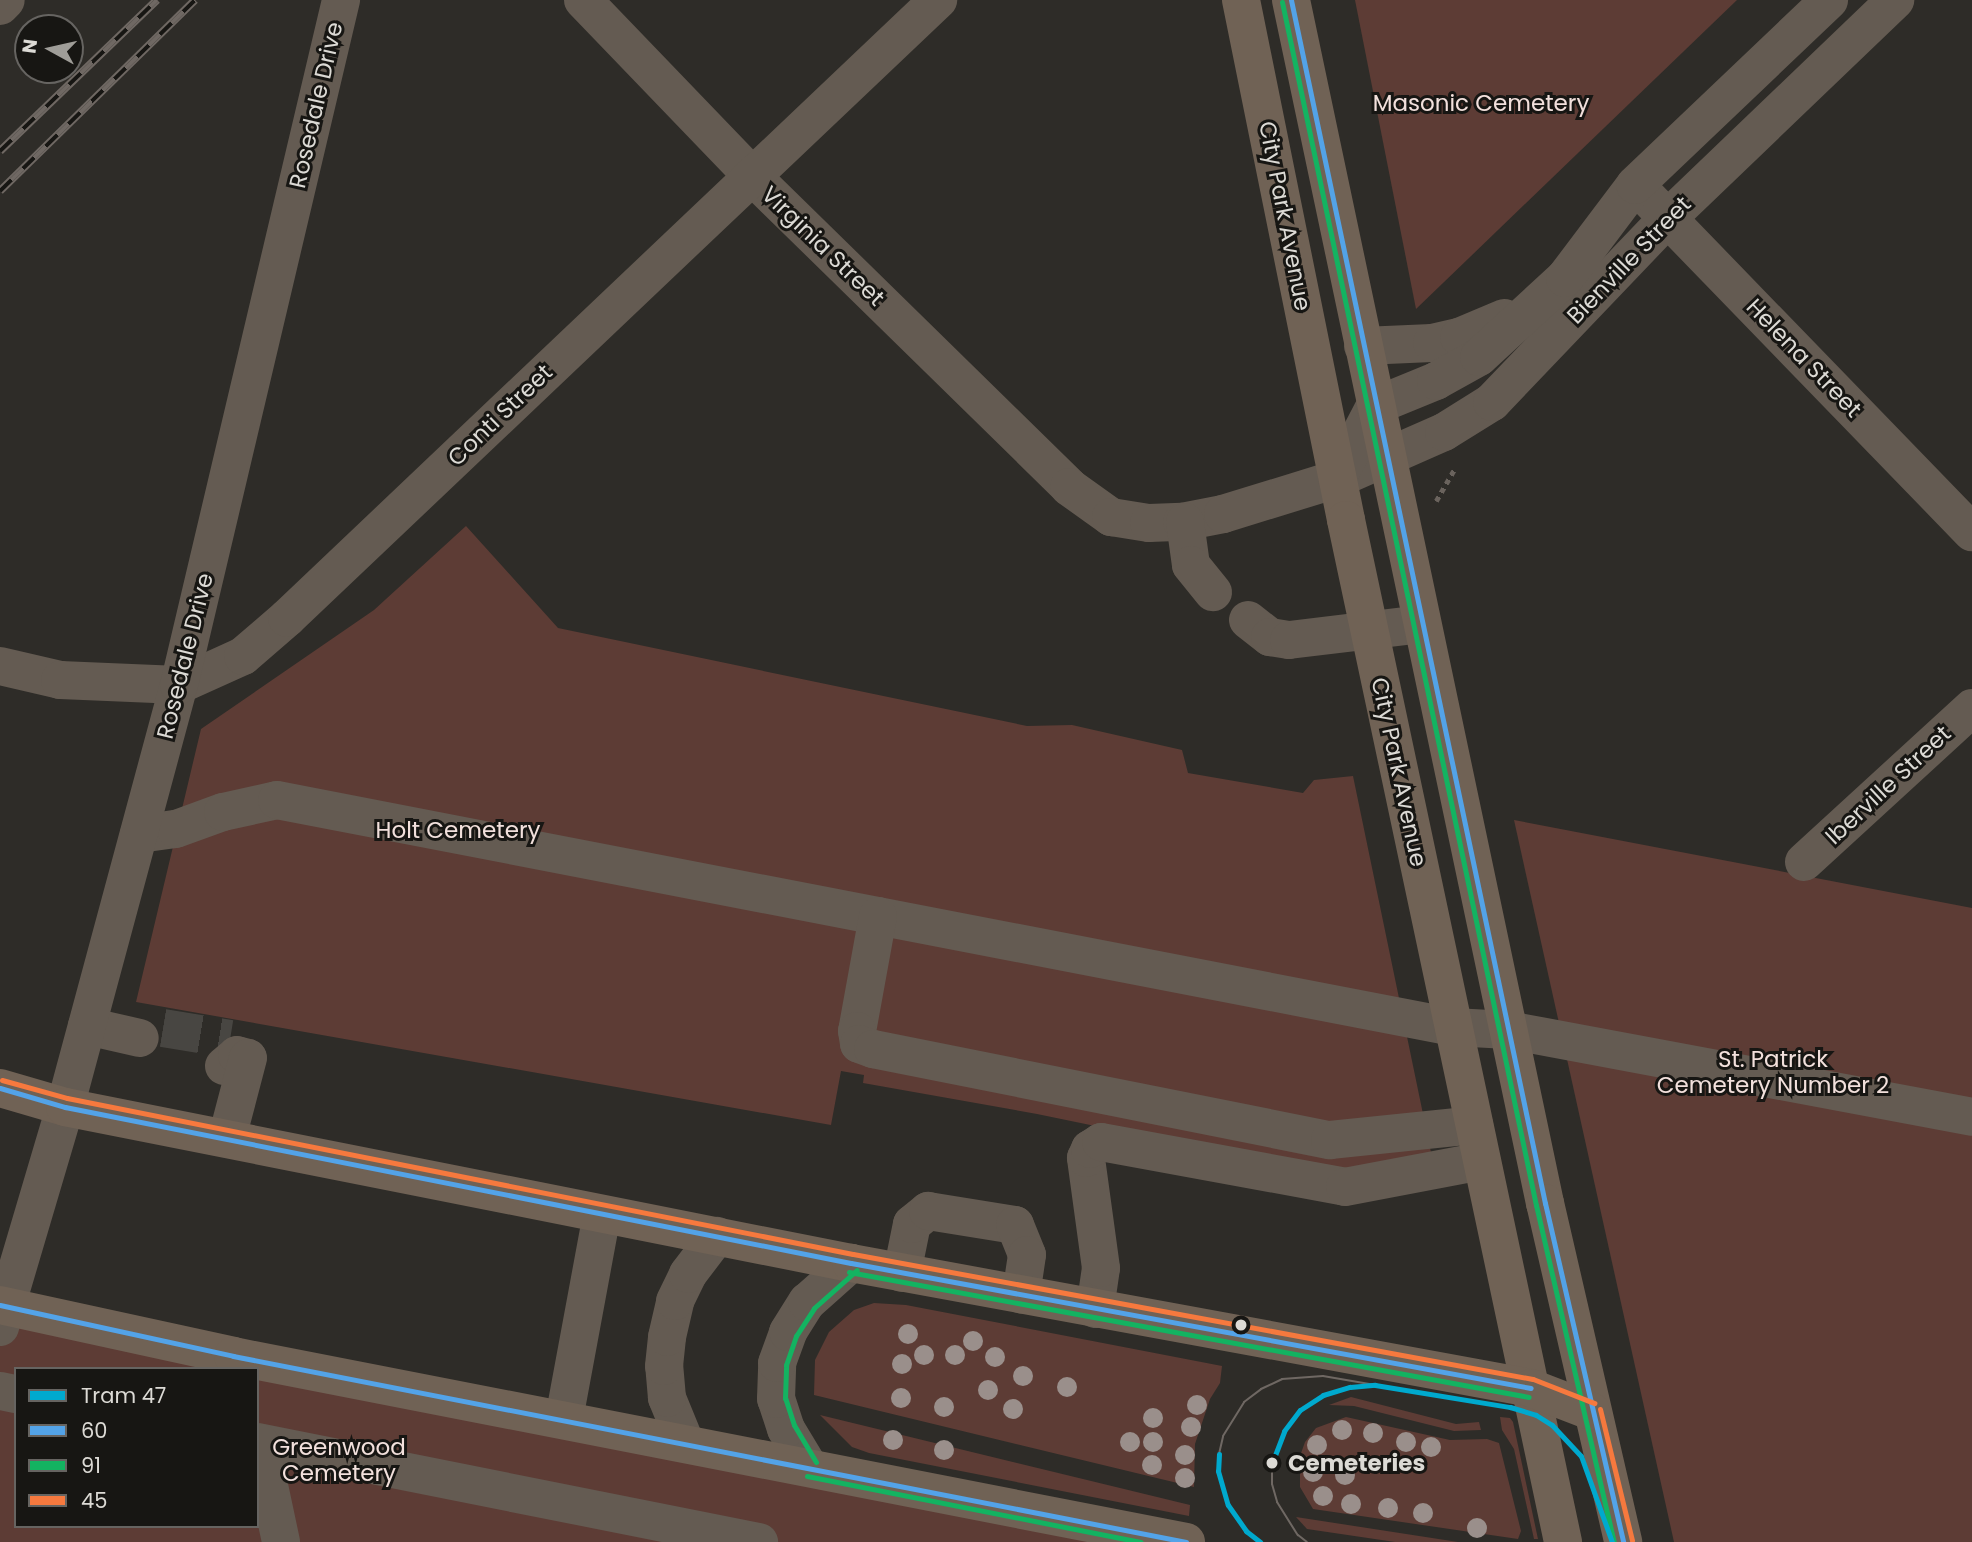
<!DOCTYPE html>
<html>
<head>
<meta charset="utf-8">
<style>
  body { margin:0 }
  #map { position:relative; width:1972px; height:1542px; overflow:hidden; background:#2e2c28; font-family:Poppins,sans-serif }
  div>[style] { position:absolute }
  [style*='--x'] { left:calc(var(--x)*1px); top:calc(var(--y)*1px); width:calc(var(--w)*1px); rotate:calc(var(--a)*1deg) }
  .green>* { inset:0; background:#5d3c35 }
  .minor-tunnel>* { height:38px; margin-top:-19px; transform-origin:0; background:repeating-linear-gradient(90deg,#484642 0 38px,transparent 0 57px) }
  .path>* { height:4.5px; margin-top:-2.25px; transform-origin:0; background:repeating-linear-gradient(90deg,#6a635d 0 5px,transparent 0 10px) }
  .minor>* { height:38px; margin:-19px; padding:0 19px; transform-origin:19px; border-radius:19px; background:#645b52 }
  .major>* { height:38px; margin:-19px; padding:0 19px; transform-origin:19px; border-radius:19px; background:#706255 }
  .tram>* { height:2px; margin:-1px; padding:0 1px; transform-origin:1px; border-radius:1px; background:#6f6863 }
  .rail>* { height:8px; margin-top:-4px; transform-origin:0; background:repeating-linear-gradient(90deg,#171613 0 16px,#6f6863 0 32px); box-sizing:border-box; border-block:2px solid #6f6863 }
  .bus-1>* { height:5px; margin:-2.5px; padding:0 2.5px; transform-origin:2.5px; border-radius:2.5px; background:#53a3e8 }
  .bus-2>* { height:5px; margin:-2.5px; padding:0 2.5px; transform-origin:2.5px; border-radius:2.5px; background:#13b361 }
  .bus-3>* { height:5px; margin:-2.5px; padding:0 2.5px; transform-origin:2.5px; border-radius:2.5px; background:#f6793e }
  .tram-1>* { height:5px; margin:-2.5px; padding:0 2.5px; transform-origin:2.5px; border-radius:2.5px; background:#00a9ce }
  .trees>* { width:20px; height:20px; margin:-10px; border-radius:50%; background:#9a8f8b }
  .dots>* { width:19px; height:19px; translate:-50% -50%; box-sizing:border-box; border:4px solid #171613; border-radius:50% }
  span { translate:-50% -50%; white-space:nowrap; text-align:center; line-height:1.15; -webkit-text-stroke:6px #171613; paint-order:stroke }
  .park-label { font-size:23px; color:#f2e0dc }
  .street-label { font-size:23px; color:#dcdad5 }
  .stop-label { font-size:23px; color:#dcdad5; font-weight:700 }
  .left { translate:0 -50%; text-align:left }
  .legend { position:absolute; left:14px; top:1367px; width:245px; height:161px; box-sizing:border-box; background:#171613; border:2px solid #666461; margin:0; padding:9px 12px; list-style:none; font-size:21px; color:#dcdad5 }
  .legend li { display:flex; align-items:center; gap:14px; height:35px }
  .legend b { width:35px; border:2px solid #666461 }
  .north { position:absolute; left:14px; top:14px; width:70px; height:70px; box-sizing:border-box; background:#171613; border:2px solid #666461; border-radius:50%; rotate:278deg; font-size:19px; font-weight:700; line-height:28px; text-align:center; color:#dcdad5 }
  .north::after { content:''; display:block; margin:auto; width:24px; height:32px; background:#9f9d98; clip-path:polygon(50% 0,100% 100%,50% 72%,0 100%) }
</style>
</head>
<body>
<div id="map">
  <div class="green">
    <div style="clip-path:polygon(1355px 0,1737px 0,1416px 309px)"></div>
    <div style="clip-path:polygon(466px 526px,558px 628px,1027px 726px,1072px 725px,1182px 750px,1188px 773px,1303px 793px,1314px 780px,1353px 776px,1434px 1167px,1352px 1179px,1037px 1114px,863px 1083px,864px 1075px,841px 1071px,831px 1125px,136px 1002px,201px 729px,374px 610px)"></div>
    <div style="clip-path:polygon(1514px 820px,1972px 908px,1972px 1542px,1674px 1542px)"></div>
    <div style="clip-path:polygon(874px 1303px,906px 1305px,1222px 1366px,1220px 1383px,1210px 1399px,1195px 1444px,1194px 1487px,814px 1395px,815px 1360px,829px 1332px,854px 1310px)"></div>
    <div style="clip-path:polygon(evenodd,6px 1306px,1186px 1542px,0 1542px,0 1327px,6px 1306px,16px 1369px,257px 1369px,257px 1526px,16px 1526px,16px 1369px)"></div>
    <div style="clip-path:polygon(1351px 1397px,1456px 1424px,1479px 1422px,1481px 1430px,1454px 1431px,1354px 1406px,1329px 1405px)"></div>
    <div style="clip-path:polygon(820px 1415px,1190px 1505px,1189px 1516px,869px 1453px,852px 1447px)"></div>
    <div style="clip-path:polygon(1346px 1417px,1450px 1440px,1487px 1439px,1499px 1443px,1521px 1531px,1518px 1539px,1313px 1509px,1300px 1487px,1300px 1456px,1305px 1442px,1316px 1428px)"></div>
    <div style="clip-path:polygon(1500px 1417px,1510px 1418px,1513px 1422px,1538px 1539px,1534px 1539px,1514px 1449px,1502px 1430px)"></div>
    <div style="clip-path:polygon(1296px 1517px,1458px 1542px,1395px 1542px,1307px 1529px)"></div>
  </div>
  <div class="minor-tunnel">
    <div style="--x:163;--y:1028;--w:68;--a:9.3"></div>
  </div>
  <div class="path">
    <div style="--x:1436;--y:501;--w:36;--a:-60"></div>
  </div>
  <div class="minor">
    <div style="--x:583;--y:0;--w:247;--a:46.1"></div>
    <div style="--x:754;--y:178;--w:441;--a:44.4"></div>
    <div style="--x:1069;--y:487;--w:52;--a:35.5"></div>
    <div style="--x:1111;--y:517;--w:38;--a:9"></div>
    <div style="--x:1149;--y:523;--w:33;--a:-2"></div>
    <div style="--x:1182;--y:522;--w:42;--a:-11"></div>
    <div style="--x:1223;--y:514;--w:119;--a:-17.1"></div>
    <div style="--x:1337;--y:479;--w:117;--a:-23.7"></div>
    <div style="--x:1444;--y:432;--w:57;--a:-32"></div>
    <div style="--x:1492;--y:402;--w:255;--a:-46.3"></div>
    <div style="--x:1668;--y:218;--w:315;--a:-43.8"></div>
    <div style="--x:0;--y:6;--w:8;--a:-45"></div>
    <div style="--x:1649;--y:199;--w:464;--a:45.9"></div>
    <div style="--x:1363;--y:346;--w:69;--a:-2.5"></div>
    <div style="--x:1432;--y:343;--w:28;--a:-13"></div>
    <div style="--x:1459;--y:337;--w:49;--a:-22.9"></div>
    <div style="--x:1337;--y:479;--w:82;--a:-62.5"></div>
    <div style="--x:1375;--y:406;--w:66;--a:-22.3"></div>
    <div style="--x:1436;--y:381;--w:49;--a:-29.2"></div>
    <div style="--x:1479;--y:357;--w:117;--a:-42.6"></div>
    <div style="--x:1565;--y:278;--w:116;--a:-53"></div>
    <div style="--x:1635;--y:185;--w:268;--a:-43.6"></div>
    <div style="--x:1185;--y:522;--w:43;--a:82.1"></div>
    <div style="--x:1191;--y:565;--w:35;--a:51"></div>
    <div style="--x:1248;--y:620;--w:28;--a:38"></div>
    <div style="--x:1270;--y:637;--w:19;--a:9"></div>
    <div style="--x:1289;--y:640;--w:133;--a:-6.9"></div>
    <div style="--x:0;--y:666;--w:62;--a:13.1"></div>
    <div style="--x:60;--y:680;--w:119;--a:2.4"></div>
    <div style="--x:179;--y:685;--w:70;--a:-24.4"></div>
    <div style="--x:243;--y:656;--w:58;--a:-40.8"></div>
    <div style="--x:287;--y:618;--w:898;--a:-43.51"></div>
    <div style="--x:139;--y:834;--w:37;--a:-8"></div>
    <div style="--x:176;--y:829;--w:50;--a:-19.9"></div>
    <div style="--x:223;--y:812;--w:55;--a:-12.5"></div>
    <div style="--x:277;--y:800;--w:1198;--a:10.93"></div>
    <div style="--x:1453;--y:1027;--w:55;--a:3.1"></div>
    <div style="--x:1508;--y:1030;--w:472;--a:10.6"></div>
    <div style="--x:1804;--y:862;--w:228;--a:-42.5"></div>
    <div style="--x:878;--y:916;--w:117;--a:100.3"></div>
    <div style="--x:857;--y:1031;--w:13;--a:81"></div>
    <div style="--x:859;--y:1044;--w:15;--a:20"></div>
    <div style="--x:873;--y:1049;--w:466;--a:11.3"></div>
    <div style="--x:1330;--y:1140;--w:145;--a:-5.9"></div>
    <div style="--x:87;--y:1026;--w:54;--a:12.8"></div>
    <div style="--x:224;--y:1066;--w:17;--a:-40"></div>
    <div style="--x:237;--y:1055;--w:11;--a:15"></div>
    <div style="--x:248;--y:1058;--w:83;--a:104.7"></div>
    <div style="--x:902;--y:1273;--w:50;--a:-78.5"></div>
    <div style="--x:912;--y:1224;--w:21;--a:-39"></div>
    <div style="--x:928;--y:1211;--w:88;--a:9.1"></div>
    <div style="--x:1015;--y:1225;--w:32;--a:68"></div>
    <div style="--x:1027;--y:1255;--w:40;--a:98.5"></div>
    <div style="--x:1095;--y:1309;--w:41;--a:-81.7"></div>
    <div style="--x:1101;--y:1268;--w:111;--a:-97.8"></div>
    <div style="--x:1086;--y:1158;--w:10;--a:-66"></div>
    <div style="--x:1090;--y:1149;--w:13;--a:-32"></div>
    <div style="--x:1101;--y:1142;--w:248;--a:10.4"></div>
    <div style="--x:1345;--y:1187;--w:139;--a:-10.7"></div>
    <div style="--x:0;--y:1327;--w:229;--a:-73.5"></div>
    <div style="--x:65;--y:1107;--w:437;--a:-74.9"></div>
    <div style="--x:179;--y:685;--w:704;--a:-76.69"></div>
    <div style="--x:0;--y:1391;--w:16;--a:11"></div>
    <div style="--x:564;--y:1419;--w:208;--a:-79.5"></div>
    <div style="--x:257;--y:1442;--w:512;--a:11.27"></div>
    <div style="--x:685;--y:1442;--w:48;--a:-112.2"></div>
    <div style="--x:667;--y:1398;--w:32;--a:-95"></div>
    <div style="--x:664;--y:1366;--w:29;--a:-84"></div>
    <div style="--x:667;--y:1337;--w:37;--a:-77"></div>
    <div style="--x:675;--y:1301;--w:30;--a:-64"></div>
    <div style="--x:688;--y:1274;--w:48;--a:-52.7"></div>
    <div style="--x:260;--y:1443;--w:101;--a:78"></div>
    <div style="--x:809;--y:1467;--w:44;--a:-121.2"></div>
    <div style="--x:786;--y:1429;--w:32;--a:-108"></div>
    <div style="--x:776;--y:1399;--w:36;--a:-88"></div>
    <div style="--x:777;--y:1363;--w:33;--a:-70"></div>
    <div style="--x:788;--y:1332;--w:36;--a:-58"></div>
    <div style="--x:807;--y:1302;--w:59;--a:-41.6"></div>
  </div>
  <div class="major">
    <div style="--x:1241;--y:0;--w:530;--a:78.58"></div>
    <div style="--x:1346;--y:520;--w:1045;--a:78.01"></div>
    <div style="--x:1291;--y:0;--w:1230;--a:78.08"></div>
    <div style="--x:1545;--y:1203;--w:348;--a:77"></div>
    <div style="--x:0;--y:1088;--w:68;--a:16.3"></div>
    <div style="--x:65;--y:1107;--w:801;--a:11.23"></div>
    <div style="--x:851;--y:1263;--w:691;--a:10.42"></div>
    <div style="--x:1531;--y:1388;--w:64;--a:21"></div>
    <div style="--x:0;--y:1305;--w:239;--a:12.3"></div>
    <div style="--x:233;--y:1356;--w:971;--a:11.04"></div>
  </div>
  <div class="tram">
    <div style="--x:1219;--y:1454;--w:18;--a:-77"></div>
    <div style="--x:1223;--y:1436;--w:40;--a:-58"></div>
    <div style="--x:1244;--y:1402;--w:21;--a:-37"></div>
    <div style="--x:1261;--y:1389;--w:23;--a:-25"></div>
    <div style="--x:1282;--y:1379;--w:41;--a:-4.2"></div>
    <div style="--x:1323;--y:1376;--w:53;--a:9.8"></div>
    <div style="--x:1272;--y:1463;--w:21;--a:90"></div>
    <div style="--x:1272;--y:1484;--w:19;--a:74"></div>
    <div style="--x:1277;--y:1502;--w:39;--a:58"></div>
    <div style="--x:1298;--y:1535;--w:11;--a:38"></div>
  </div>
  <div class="rail">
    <div style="--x:0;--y:151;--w:218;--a:-43.9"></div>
    <div style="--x:0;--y:191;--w:273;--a:-44.4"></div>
  </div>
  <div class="bus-1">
    <div style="--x:1291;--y:0;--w:1230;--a:78.08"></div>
    <div style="--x:1545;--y:1203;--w:348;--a:77"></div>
    <div style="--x:0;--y:1088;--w:68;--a:16.3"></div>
    <div style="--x:65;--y:1107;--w:801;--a:11.23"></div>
    <div style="--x:851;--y:1263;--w:691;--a:10.42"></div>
    <div style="--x:0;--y:1305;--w:239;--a:12.3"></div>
    <div style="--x:233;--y:1356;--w:971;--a:11.04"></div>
  </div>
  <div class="bus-2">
    <div style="--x:1282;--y:2;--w:1230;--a:78.08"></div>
    <div style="--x:1536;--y:1205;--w:346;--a:77"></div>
    <div style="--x:849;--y:1272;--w:691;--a:10.42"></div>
    <div style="--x:816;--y:1462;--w:43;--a:-120.7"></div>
    <div style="--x:794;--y:1425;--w:28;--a:-108"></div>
    <div style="--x:785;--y:1398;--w:33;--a:-88"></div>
    <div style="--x:786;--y:1365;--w:31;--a:-71"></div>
    <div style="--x:796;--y:1336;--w:33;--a:-57"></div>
    <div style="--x:814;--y:1308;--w:57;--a:-41.5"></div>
    <div style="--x:807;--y:1476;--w:340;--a:11.2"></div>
  </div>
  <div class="bus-3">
    <div style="--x:2;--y:1080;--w:67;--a:15.5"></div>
    <div style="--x:67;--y:1098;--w:801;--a:11.23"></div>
    <div style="--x:853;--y:1254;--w:691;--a:10.42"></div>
    <div style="--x:1533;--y:1379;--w:66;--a:21.5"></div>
    <div style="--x:1600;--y:1409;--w:135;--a:76.3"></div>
  </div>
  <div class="tram-1">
    <div style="--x:1219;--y:1454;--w:17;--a:93"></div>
    <div style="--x:1218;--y:1471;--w:35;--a:74"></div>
    <div style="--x:1228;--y:1505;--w:32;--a:55"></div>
    <div style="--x:1246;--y:1531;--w:18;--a:38"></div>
    <div style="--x:1272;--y:1463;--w:34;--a:-69"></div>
    <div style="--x:1284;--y:1431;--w:26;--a:-53"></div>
    <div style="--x:1300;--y:1410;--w:27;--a:-33"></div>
    <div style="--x:1323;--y:1395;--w:28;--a:-17"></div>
    <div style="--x:1350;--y:1387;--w:25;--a:-5"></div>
    <div style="--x:1375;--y:1385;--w:137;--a:9.3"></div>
    <div style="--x:1510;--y:1407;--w:27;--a:17"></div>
    <div style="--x:1536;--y:1415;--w:19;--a:32"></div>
    <div style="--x:1552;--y:1425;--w:42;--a:46.9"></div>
    <div style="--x:1581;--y:1456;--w:91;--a:70.2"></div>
  </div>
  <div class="trees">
    <div style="left:908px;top:1334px"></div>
    <div style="left:973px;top:1341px"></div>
    <div style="left:924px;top:1355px"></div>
    <div style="left:955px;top:1355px"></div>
    <div style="left:995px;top:1357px"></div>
    <div style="left:902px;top:1364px"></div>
    <div style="left:1023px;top:1376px"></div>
    <div style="left:1067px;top:1387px"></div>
    <div style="left:988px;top:1390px"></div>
    <div style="left:901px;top:1398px"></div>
    <div style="left:1197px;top:1405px"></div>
    <div style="left:944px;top:1407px"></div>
    <div style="left:1013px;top:1409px"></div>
    <div style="left:1153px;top:1418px"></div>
    <div style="left:1191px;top:1427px"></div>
    <div style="left:1342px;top:1430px"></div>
    <div style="left:1373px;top:1433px"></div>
    <div style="left:893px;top:1440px"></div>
    <div style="left:1130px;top:1442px"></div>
    <div style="left:1153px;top:1442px"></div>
    <div style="left:1406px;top:1442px"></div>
    <div style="left:1317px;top:1445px"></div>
    <div style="left:1431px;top:1447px"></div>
    <div style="left:944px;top:1450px"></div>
    <div style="left:1185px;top:1455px"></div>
    <div style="left:1152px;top:1465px"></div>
    <div style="left:1313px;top:1472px"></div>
    <div style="left:1345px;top:1475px"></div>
    <div style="left:1185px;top:1478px"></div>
    <div style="left:1323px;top:1496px"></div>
    <div style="left:1351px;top:1504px"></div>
    <div style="left:1388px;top:1508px"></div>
    <div style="left:1423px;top:1513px"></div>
    <div style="left:1477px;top:1528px"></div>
  </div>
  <div class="dots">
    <div style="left:1241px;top:1325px;background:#dcdad5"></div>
    <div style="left:1272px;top:1463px;background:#dcdad5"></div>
  </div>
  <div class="park-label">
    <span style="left:1481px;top:103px">Masonic Cemetery</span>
    <span style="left:458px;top:830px">Holt Cemetery</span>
    <span style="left:1773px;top:1072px">St. Patrick<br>Cemetery Number 2</span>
    <span style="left:339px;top:1460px">Greenwood<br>Cemetery</span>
  </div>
  <div class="street-label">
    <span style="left:316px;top:105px;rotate:-77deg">Rosedale Drive</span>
    <span style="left:1285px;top:216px;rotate:79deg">City Park Avenue</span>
    <span style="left:823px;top:246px;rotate:44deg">Virginia Street</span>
    <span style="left:1629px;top:260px;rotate:-46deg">Bienville Street</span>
    <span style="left:1804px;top:358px;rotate:46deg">Helena Street</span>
    <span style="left:500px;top:415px;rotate:-44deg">Conti Street</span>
    <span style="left:185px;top:656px;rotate:-76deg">Rosedale Drive</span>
    <span style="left:1399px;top:772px;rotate:78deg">City Park Avenue</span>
    <span style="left:1888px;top:785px;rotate:-43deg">Iberville Street</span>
  </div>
  <div class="stop-label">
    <span class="left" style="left:1288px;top:1463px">Cemeteries</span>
  </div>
  <ul class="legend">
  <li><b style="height:9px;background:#00a9ce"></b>Tram 47</li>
  <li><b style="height:9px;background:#53a3e8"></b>60</li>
  <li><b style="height:9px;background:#13b361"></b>91</li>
  <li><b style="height:9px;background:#f6793e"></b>45</li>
  </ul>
  <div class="north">N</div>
</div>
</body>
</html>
